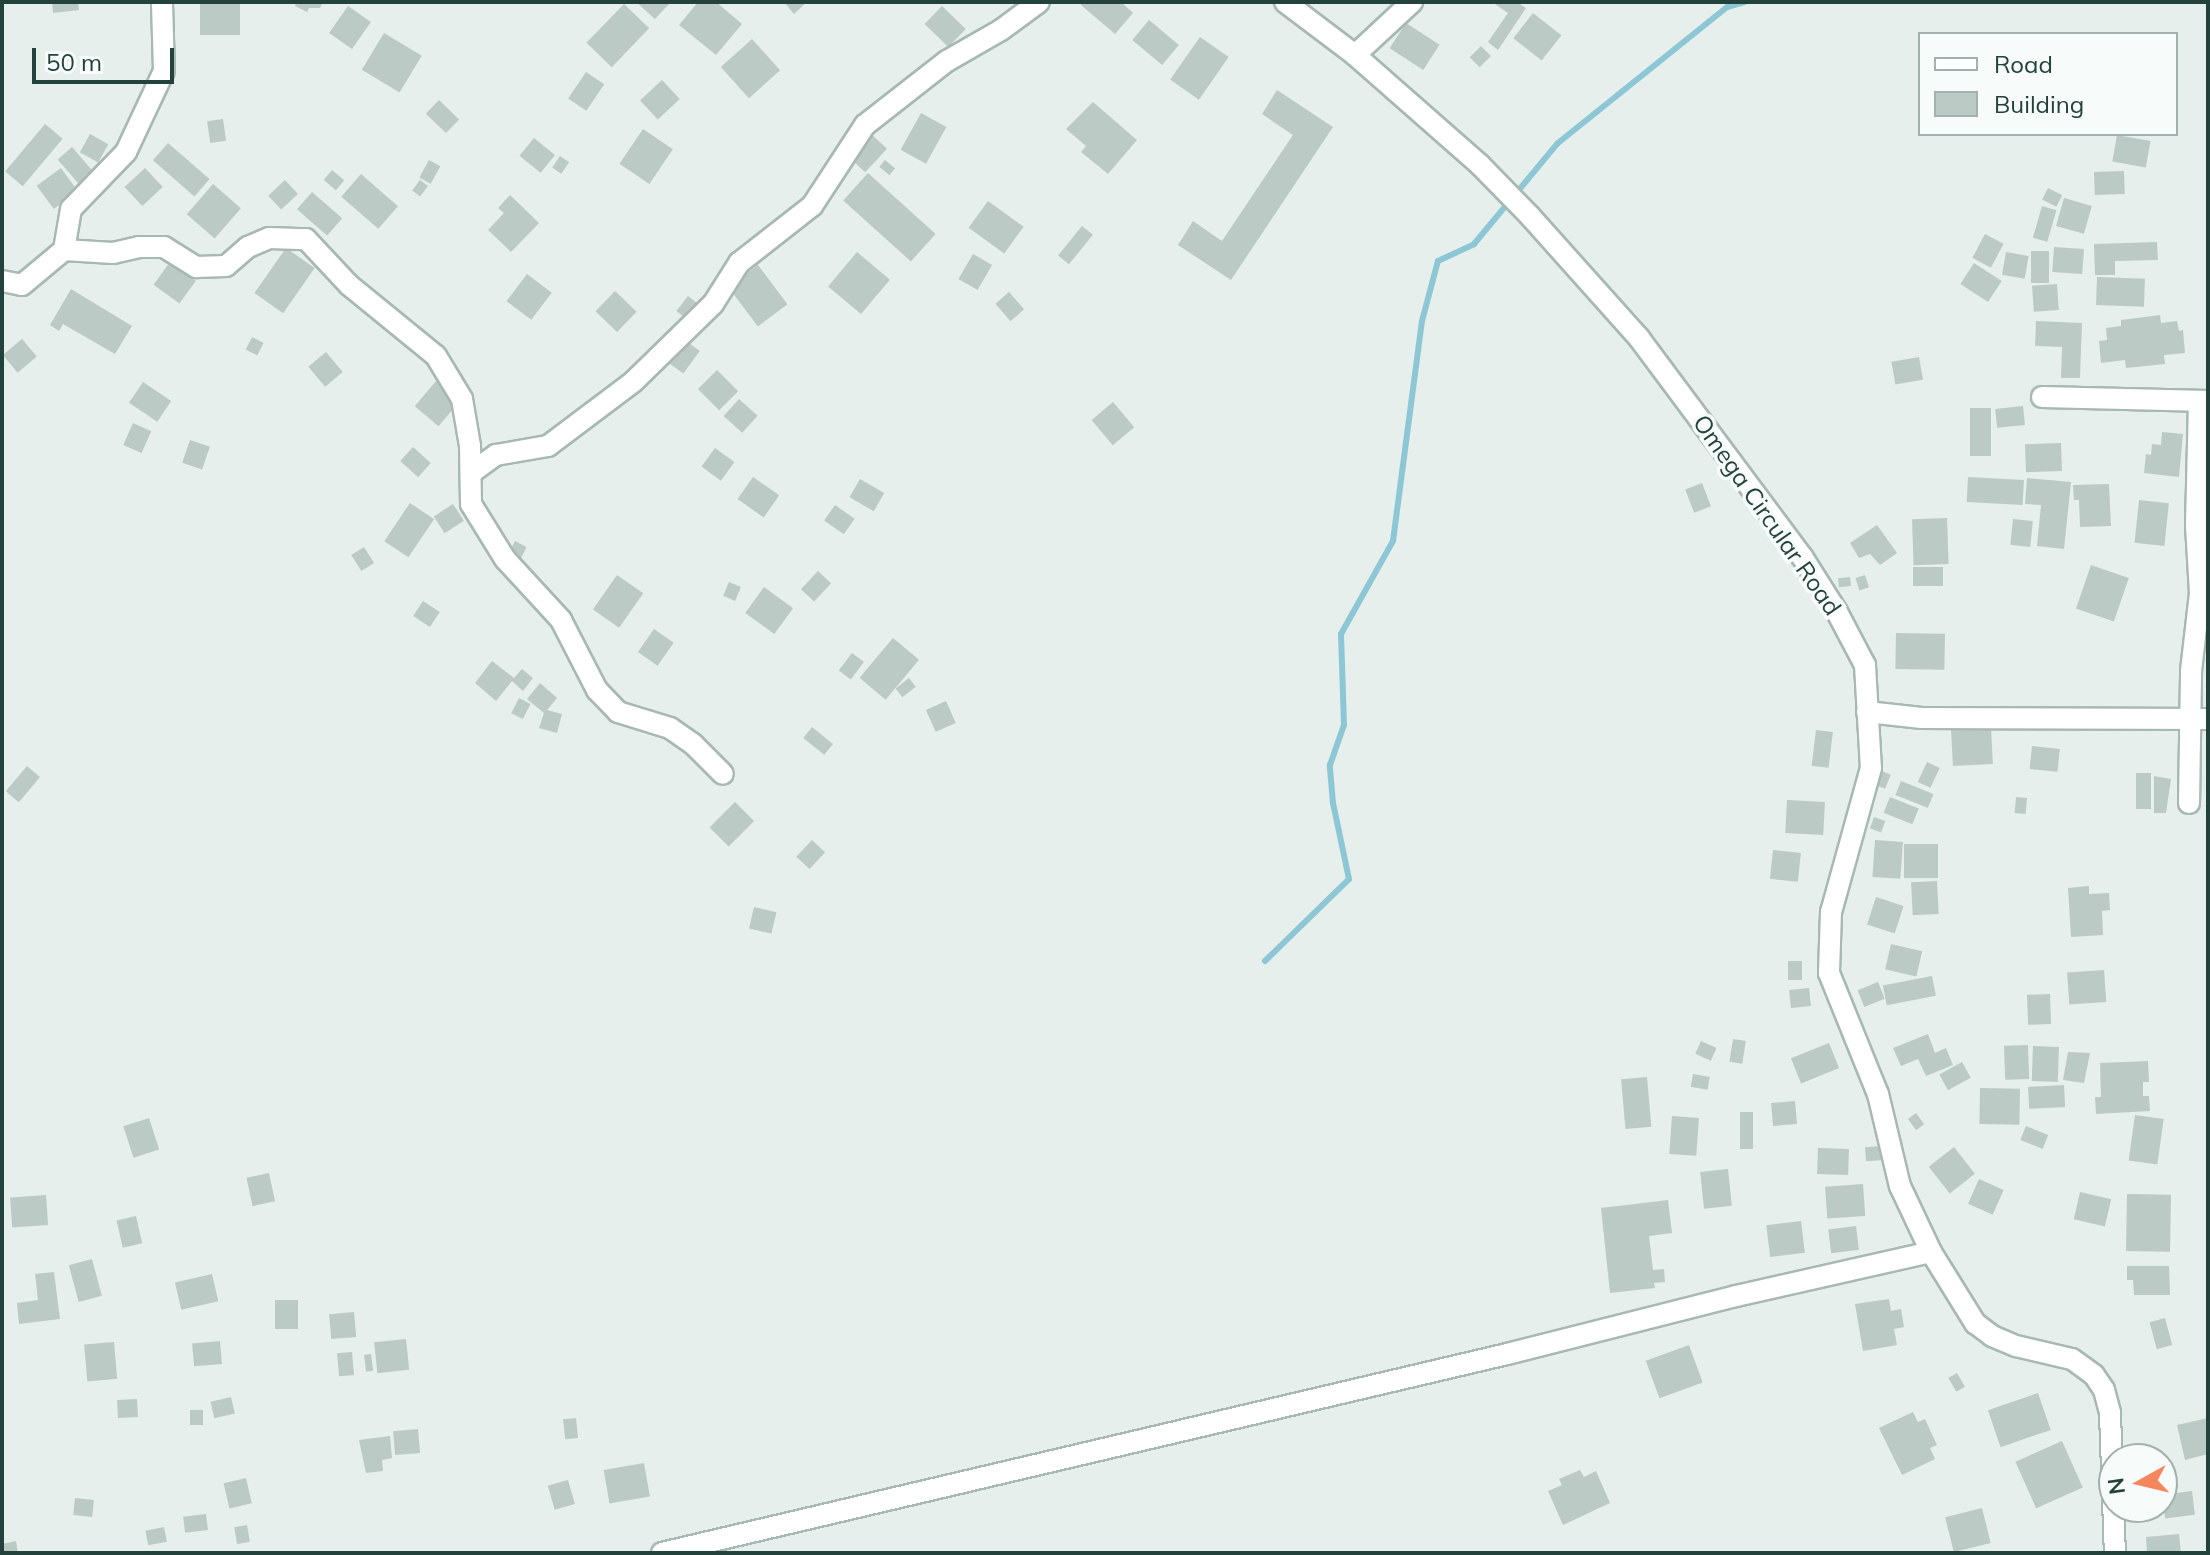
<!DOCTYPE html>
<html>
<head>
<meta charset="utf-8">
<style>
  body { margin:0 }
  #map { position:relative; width:2210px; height:1555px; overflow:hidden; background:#e6efeb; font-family:Mulish,sans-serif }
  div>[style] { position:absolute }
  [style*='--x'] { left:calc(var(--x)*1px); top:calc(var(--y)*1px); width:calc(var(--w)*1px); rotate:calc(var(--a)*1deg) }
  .stream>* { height:6px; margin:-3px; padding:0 3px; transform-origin:3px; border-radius:3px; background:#8dc7d5 }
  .building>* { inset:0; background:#bbcac4; transform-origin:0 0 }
  .roads { filter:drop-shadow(2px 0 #a8b8b3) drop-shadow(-2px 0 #a8b8b3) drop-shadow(0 2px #a8b8b3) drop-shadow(0 -2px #a8b8b3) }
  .street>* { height:20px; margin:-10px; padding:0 10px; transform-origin:10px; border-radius:10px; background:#fff }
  span { translate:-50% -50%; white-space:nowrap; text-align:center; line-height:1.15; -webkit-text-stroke:7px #f7fbf9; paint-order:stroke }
  .street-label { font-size:24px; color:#23423b }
  .frame { position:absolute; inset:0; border:4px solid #23423b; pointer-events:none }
  .legend { position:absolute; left:1918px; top:32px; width:260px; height:104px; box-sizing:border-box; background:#f7fbf9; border:2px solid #a2b1ad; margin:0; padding:10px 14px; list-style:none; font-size:24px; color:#23423b }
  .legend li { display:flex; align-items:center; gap:16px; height:40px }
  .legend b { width:40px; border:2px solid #a2b1ad }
  .north { position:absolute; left:2098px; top:1443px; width:80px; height:80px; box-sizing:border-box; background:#f7fbf9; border:2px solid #a2b1ad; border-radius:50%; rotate:262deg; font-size:22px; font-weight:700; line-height:32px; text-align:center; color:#23423b }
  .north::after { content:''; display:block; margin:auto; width:28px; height:36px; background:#f6875d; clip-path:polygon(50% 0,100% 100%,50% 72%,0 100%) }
  .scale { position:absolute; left:32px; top:48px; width:142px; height:36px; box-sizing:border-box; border:4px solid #23423b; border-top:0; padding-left:10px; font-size:24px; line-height:28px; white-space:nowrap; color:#23423b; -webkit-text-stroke:6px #f7fbf9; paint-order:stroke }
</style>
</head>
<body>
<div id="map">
  <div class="stream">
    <div style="--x:1265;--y:961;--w:117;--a:-44.3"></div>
    <div style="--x:1349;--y:879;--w:78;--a:-101.9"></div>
    <div style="--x:1333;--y:803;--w:38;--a:-95"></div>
    <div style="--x:1330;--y:765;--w:42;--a:-70.7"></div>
    <div style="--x:1344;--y:725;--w:91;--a:-91.9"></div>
    <div style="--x:1341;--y:634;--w:107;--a:-60.8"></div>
    <div style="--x:1393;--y:541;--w:222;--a:-82.5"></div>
    <div style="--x:1422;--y:321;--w:62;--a:-75.1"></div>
    <div style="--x:1438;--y:261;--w:40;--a:-25"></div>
    <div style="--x:1474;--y:244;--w:131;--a:-50.3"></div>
    <div style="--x:1558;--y:143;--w:217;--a:-38.8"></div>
    <div style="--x:1727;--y:7;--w:18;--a:-16"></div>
  </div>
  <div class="building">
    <div style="clip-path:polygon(52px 2px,78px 2px,79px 10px,53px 13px)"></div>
    <div style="left:200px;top:2px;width:40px;height:33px"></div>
    <div style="clip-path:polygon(297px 2px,323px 2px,320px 8px,309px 8px,307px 12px,295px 6px)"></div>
    <div style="clip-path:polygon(636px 2px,671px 2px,655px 19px)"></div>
    <div style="clip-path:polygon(698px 2px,716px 2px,742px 24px,716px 55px,679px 25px)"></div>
    <div style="clip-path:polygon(784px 2px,807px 2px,794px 14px)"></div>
    <div style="clip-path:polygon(1084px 2px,1121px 2px,1133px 13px,1115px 34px,1081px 5px)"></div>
    <div style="clip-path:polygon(1492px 2px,1517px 2px,1526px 8px,1498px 50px,1488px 42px,1508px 13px)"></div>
    <div style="left:624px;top:4px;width:35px;height:54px;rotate:44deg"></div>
    <div style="left:348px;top:6px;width:28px;height:33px;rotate:35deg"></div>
    <div style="left:942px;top:6px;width:33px;height:25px;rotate:44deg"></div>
    <div style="left:1533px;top:13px;width:36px;height:32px;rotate:38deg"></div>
    <div style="left:1149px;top:20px;width:39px;height:26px;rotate:40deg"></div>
    <div style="left:1406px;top:23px;width:40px;height:30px;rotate:33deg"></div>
    <div style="left:384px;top:33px;width:44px;height:43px;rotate:31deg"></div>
    <div style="left:1200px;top:37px;width:35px;height:52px;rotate:35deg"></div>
    <div style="left:752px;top:39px;width:42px;height:42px;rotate:48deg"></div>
    <div style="left:1481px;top:46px;width:14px;height:16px;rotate:45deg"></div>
    <div style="left:586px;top:72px;width:22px;height:32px;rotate:34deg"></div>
    <div style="left:662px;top:80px;width:26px;height:30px;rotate:47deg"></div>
    <div style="clip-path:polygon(1277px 90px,1333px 127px,1231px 280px,1178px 245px,1193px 221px,1222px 241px,1293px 135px,1262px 114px)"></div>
    <div style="left:439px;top:100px;width:28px;height:19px;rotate:44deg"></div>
    <div style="clip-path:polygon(1093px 102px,1137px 140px,1108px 174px,1081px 152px,1086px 146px,1066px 129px)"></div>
    <div style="left:921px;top:113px;width:29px;height:42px;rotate:29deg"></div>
    <div style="left:223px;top:119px;width:22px;height:16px;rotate:82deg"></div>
    <div style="left:45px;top:124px;width:23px;height:62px;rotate:40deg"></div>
    <div style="left:643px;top:129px;width:36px;height:42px;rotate:34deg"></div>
    <div style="left:868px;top:131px;width:26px;height:32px;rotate:43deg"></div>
    <div style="left:90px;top:134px;width:21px;height:21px;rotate:29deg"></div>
    <div style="left:2117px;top:135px;width:34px;height:27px;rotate:10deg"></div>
    <div style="left:534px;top:138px;width:27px;height:23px;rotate:39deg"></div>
    <div style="left:168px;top:143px;width:55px;height:23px;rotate:41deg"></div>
    <div style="left:72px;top:147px;width:35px;height:19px;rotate:49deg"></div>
    <div style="left:560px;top:156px;width:11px;height:14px;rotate:34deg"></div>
    <div style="left:429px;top:160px;width:13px;height:20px;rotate:29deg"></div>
    <div style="left:885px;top:160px;width:13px;height:9px;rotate:39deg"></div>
    <div style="left:61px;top:168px;width:29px;height:30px;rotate:54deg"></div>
    <div style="left:145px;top:168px;width:26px;height:28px;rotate:47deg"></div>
    <div style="left:332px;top:170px;width:16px;height:13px;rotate:40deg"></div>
    <div style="left:2124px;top:171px;width:23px;height:30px;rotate:88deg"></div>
    <div style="left:868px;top:173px;width:91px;height:37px;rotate:42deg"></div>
    <div style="left:361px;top:174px;width:49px;height:30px;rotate:41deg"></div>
    <div style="left:285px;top:180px;width:19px;height:23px;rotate:47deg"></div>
    <div style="left:420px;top:180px;width:10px;height:13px;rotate:37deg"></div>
    <div style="left:213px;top:184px;width:37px;height:40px;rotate:41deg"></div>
    <div style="left:2048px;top:188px;width:16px;height:13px;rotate:27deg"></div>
    <div style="left:312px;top:192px;width:40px;height:23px;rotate:41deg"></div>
    <div style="clip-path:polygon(510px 195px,539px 223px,511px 252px,488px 230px,504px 213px,498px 208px)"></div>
    <div style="left:2064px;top:198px;width:29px;height:29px;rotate:16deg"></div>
    <div style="left:988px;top:201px;width:44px;height:33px;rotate:36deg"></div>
    <div style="left:2042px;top:206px;width:15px;height:33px;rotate:16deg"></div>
    <div style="left:1082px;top:226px;width:14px;height:38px;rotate:39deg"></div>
    <div style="left:1985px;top:234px;width:21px;height:27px;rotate:28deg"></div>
    <div style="clip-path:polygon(2157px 242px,2158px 260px,2115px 261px,2115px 275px,2095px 275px,2094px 244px)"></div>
    <div style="left:2054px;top:247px;width:30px;height:25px;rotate:4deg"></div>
    <div style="left:286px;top:248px;width:35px;height:55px;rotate:35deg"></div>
    <div style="left:2031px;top:251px;width:18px;height:32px"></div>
    <div style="left:857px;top:252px;width:43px;height:45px;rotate:40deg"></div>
    <div style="left:2006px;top:252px;width:23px;height:23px;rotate:10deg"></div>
    <div style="left:973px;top:254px;width:22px;height:29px;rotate:30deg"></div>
    <div style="left:170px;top:262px;width:32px;height:28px;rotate:36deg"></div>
    <div style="left:1974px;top:263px;width:33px;height:25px;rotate:33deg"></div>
    <div style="left:758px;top:265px;width:49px;height:37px;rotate:53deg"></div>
    <div style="left:527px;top:274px;width:31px;height:34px;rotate:37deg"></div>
    <div style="left:2097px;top:277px;width:48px;height:28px;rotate:2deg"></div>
    <div style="left:2057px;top:284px;width:26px;height:25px;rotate:86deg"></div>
    <div style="clip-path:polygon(71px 289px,132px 326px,115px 354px,63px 324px,59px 331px,50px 325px)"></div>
    <div style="left:615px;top:291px;width:30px;height:28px;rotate:44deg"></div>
    <div style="left:1009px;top:292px;width:23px;height:18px;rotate:49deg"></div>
    <div style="left:688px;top:296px;width:16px;height:19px;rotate:38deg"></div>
    <div style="clip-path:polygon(2160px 315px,2161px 323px,2177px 321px,2179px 331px,2183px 330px,2185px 353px,2164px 355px,2165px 364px,2126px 368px,2125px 360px,2101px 363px,2099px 341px,2107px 340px,2106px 328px,2121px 326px,2121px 320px)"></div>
    <div style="clip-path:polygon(2036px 321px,2082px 323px,2080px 378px,2061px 378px,2062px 347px,2035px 346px)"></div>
    <div style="left:252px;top:337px;width:13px;height:14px;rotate:27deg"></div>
    <div style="left:682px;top:338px;width:22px;height:28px;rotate:36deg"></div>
    <div style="left:22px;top:339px;width:23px;height:25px;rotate:50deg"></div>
    <div style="left:326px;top:352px;width:26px;height:23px;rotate:50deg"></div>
    <div style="left:1919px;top:357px;width:23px;height:28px;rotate:80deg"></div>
    <div style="left:717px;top:370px;width:30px;height:27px;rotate:45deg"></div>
    <div style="left:436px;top:381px;width:31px;height:33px;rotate:40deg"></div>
    <div style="left:143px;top:382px;width:34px;height:25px;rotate:34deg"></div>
    <div style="left:739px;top:399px;width:25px;height:23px;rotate:42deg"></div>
    <div style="left:1113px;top:402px;width:33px;height:28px;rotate:50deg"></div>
    <div style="left:2023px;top:406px;width:19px;height:28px;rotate:84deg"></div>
    <div style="left:1970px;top:408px;width:21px;height:48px"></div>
    <div style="left:133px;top:423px;width:20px;height:24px;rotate:24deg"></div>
    <div style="clip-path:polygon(2162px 432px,2183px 434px,2179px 477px,2144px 473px,2146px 454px,2151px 455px,2152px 444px,2161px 445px)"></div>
    <div style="left:190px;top:440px;width:21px;height:24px;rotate:19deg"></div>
    <div style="left:2061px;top:443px;width:28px;height:36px;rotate:88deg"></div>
    <div style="left:413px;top:447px;width:24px;height:19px;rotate:42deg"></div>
    <div style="left:715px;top:448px;width:24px;height:23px;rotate:36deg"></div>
    <div style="left:753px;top:477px;width:32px;height:27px;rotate:35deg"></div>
    <div style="left:1968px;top:477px;width:56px;height:25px;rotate:3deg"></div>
    <div style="clip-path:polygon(2027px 478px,2071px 482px,2064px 549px,2037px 546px,2041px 505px,2025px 504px)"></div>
    <div style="left:860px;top:479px;width:28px;height:21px;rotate:30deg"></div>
    <div style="left:1702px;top:483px;width:25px;height:18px;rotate:69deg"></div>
    <div style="clip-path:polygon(2109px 484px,2111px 526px,2080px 527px,2079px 500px,2074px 500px,2073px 485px)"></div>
    <div style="left:2139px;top:500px;width:30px;height:43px;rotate:6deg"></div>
    <div style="left:410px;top:503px;width:29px;height:46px;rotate:34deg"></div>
    <div style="left:453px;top:504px;width:20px;height:23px;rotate:57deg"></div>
    <div style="left:835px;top:505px;width:24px;height:19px;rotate:35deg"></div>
    <div style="left:1947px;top:518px;width:46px;height:35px;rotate:88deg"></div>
    <div style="left:2013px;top:519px;width:20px;height:26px;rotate:6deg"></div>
    <div style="clip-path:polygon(1877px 525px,1897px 553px,1880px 565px,1870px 554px,1859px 558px,1850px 543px)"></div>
    <div style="left:515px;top:541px;width:13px;height:14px;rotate:27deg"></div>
    <div style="left:364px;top:547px;width:19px;height:15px;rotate:58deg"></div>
    <div style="left:2091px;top:565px;width:40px;height:46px;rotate:19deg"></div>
    <div style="left:1913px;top:567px;width:30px;height:19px"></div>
    <div style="left:818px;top:571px;width:18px;height:25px;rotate:43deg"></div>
    <div style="left:617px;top:575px;width:32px;height:42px;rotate:35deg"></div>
    <div style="left:1865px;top:575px;width:13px;height:10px;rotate:72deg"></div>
    <div style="left:1850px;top:577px;width:9px;height:12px;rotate:84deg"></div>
    <div style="left:729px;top:582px;width:13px;height:15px;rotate:23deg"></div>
    <div style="left:764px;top:587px;width:36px;height:32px;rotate:36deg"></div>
    <div style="left:423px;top:601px;width:20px;height:18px;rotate:33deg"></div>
    <div style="left:654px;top:629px;width:24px;height:28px;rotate:35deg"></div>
    <div style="left:1896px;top:633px;width:49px;height:36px;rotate:1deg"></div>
    <div style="left:893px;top:638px;width:34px;height:52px;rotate:40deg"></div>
    <div style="left:852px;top:653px;width:15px;height:22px;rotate:37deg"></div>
    <div style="clip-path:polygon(492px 661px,514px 678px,522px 669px,533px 678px,523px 691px,512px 681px,496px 701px,475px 683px)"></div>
    <div style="left:909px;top:678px;width:11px;height:17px;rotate:52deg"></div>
    <div style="clip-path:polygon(540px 683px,557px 698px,547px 710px,562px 714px,557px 733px,539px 728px,544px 713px,527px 699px)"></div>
    <div style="left:519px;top:698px;width:13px;height:17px;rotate:27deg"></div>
    <div style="left:946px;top:701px;width:24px;height:22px;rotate:66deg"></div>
    <div style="left:812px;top:727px;width:27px;height:14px;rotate:39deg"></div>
    <div style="left:1991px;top:728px;width:36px;height:40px;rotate:87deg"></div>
    <div style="left:1816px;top:730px;width:17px;height:36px;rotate:7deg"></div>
    <div style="left:2032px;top:746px;width:28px;height:23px;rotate:6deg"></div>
    <div style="left:1927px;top:762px;width:14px;height:22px;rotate:25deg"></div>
    <div style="left:27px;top:766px;width:17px;height:33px;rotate:40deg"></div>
    <div style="left:1877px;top:769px;width:15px;height:15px;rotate:23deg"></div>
    <div style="left:2136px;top:773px;width:15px;height:36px"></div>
    <div style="clip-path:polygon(2154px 776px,2171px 779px,2166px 813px,2154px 813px)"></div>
    <div style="left:1901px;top:781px;width:35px;height:15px;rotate:22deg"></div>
    <div style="left:1890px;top:797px;width:31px;height:17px;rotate:22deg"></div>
    <div style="left:2016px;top:797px;width:11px;height:16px;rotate:5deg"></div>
    <div style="left:1787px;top:800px;width:38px;height:33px;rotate:3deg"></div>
    <div style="left:735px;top:802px;width:27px;height:36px;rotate:45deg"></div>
    <div style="left:1874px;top:817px;width:12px;height:12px;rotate:20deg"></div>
    <div style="left:812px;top:840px;width:18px;height:23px;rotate:43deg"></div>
    <div style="left:1875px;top:840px;width:28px;height:37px;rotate:4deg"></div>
    <div style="left:1904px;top:844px;width:34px;height:34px"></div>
    <div style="left:1773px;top:850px;width:28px;height:29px;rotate:6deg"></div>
    <div style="left:1937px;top:881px;width:33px;height:26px;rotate:87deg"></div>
    <div style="clip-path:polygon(2089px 886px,2089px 894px,2109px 893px,2110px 910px,2102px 911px,2103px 935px,2071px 937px,2068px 888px)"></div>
    <div style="left:1876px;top:897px;width:29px;height:29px;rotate:18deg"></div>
    <div style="left:754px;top:907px;width:23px;height:22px;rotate:13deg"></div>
    <div style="left:1891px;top:944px;width:32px;height:26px;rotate:13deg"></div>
    <div style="left:1788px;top:961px;width:14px;height:19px"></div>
    <div style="left:2104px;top:970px;width:32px;height:37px;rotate:86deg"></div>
    <div style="left:1932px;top:976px;width:20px;height:50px;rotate:79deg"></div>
    <div style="left:1878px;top:982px;width:18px;height:22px;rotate:68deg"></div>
    <div style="left:1809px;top:988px;width:18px;height:20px;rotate:84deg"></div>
    <div style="left:2050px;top:994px;width:30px;height:23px;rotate:88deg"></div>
    <div style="clip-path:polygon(1928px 1034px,1935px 1053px,1946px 1048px,1953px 1065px,1926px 1076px,1918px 1059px,1901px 1066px,1893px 1048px)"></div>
    <div style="left:1733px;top:1039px;width:13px;height:23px;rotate:9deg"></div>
    <div style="left:1701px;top:1041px;width:17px;height:14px;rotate:24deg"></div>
    <div style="left:1829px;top:1043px;width:27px;height:41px;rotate:68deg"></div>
    <div style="left:2028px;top:1045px;width:34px;height:24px;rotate:88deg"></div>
    <div style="left:2033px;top:1046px;width:26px;height:35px;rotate:2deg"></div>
    <div style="clip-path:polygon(2068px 1052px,2090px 1053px,2084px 1083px,2063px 1080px)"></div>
    <div style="clip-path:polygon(2148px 1061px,2149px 1082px,2143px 1082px,2143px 1096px,2149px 1096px,2150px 1111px,2096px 1114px,2095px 1097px,2101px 1097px,2100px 1063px)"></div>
    <div style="left:1962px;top:1062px;width:18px;height:26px;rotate:61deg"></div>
    <div style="left:1693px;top:1074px;width:17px;height:13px;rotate:10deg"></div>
    <div style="left:1647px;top:1077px;width:50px;height:26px;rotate:85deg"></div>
    <div style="left:2064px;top:1085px;width:22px;height:36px;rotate:87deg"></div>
    <div style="left:1980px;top:1088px;width:40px;height:36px;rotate:1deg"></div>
    <div style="left:1795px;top:1101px;width:23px;height:24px;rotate:85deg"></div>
    <div style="left:1740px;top:1112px;width:13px;height:37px"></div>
    <div style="left:1916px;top:1113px;width:14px;height:10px;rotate:54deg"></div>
    <div style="left:2135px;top:1115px;width:29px;height:46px;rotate:8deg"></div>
    <div style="left:1672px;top:1116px;width:27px;height:38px;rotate:4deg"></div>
    <div style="left:149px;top:1118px;width:33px;height:27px;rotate:72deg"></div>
    <div style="left:2026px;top:1126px;width:24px;height:15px;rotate:22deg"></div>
    <div style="left:1883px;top:1146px;width:14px;height:18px;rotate:86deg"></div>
    <div style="left:1954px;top:1147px;width:34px;height:32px;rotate:52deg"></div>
    <div style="left:1818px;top:1148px;width:31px;height:26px;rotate:2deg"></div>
    <div style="left:1728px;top:1169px;width:37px;height:28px;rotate:84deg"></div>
    <div style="left:269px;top:1173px;width:29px;height:23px;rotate:78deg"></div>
    <div style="left:1979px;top:1179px;width:27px;height:27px;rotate:24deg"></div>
    <div style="left:1863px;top:1184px;width:32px;height:38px;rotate:86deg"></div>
    <div style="left:2080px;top:1192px;width:32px;height:28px;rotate:13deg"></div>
    <div style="left:2127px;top:1194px;width:44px;height:57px;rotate:1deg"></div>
    <div style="left:46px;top:1195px;width:30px;height:36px;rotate:86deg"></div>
    <div style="clip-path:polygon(1668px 1200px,1672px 1233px,1649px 1236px,1653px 1270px,1664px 1269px,1665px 1282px,1654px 1283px,1655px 1288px,1610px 1293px,1601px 1208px)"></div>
    <div style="left:136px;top:1216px;width:28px;height:20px;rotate:77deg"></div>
    <div style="left:1801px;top:1221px;width:32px;height:35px;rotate:83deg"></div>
    <div style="left:1856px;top:1226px;width:24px;height:28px;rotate:83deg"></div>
    <div style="left:92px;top:1259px;width:38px;height:24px;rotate:75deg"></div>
    <div style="clip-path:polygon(2127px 1266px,2169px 1266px,2170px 1295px,2134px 1295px,2133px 1280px,2127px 1280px)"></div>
    <div style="clip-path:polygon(54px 1272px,60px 1319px,19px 1324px,17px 1303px,38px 1300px,35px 1274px)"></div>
    <div style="left:212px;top:1274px;width:28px;height:38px;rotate:77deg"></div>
    <div style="clip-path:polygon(1889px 1299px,1891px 1311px,1901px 1309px,1904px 1327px,1894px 1329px,1897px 1345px,1863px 1351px,1855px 1304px)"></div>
    <div style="left:275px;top:1300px;width:23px;height:29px"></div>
    <div style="left:354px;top:1312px;width:25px;height:25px;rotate:85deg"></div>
    <div style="left:2165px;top:1318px;width:28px;height:16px;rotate:75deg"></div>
    <div style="left:406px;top:1339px;width:31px;height:32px;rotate:84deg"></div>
    <div style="left:220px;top:1341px;width:23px;height:28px;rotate:85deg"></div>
    <div style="left:114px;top:1342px;width:37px;height:30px;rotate:85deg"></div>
    <div style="left:1689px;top:1345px;width:40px;height:46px;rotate:70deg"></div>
    <div style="left:352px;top:1352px;width:23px;height:15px;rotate:85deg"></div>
    <div style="left:371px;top:1354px;width:17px;height:7px;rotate:83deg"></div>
    <div style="left:1957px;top:1373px;width:16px;height:10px;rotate:60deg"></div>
    <div style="left:2038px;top:1393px;width:39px;height:53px;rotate:71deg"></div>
    <div style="left:231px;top:1397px;width:17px;height:21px;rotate:77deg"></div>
    <div style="left:137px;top:1399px;width:18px;height:20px;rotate:87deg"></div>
    <div style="left:203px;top:1410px;width:15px;height:13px;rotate:90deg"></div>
    <div style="clip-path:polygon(1913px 1412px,1918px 1422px,1925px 1419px,1937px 1445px,1930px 1448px,1935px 1459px,1902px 1475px,1879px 1428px)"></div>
    <div style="left:576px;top:1418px;width:20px;height:13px;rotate:84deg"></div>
    <div style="clip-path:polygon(2208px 1418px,2208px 1454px,2185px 1460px,2177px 1425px)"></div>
    <div style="left:418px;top:1429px;width:24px;height:25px;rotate:85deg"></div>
    <div style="clip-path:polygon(390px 1436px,392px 1458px,382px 1460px,383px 1471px,366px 1473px,359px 1440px)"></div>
    <div style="left:2062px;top:1441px;width:51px;height:51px;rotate:66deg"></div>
    <div style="left:644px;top:1463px;width:34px;height:41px;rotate:80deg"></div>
    <div style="clip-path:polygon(1580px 1470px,1584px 1477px,1596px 1471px,1610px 1503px,1563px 1525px,1548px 1491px,1562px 1485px,1559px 1479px)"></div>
    <div style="left:246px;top:1478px;width:26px;height:23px;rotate:77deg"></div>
    <div style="left:568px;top:1480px;width:25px;height:21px;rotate:74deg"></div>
    <div style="left:2192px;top:1491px;width:24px;height:30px;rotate:83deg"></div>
    <div style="left:75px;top:1498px;width:19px;height:17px;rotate:6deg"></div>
    <div style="left:1982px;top:1508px;width:36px;height:38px;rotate:76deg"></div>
    <div style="left:206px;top:1514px;width:16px;height:23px;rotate:83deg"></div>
    <div style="left:247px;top:1525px;width:17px;height:13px;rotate:80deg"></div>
    <div style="left:164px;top:1527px;width:15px;height:19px;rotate:79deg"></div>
    <div style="clip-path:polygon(2179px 1534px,2181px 1553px,2147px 1553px,2146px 1537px)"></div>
    <div style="clip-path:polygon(16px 1541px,18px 1553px,2px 1553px,2px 1544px)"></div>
  </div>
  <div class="roads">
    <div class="street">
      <div style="--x:1285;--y:2;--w:88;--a:37.1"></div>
      <div style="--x:1355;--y:55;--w:167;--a:41.3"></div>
      <div style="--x:1480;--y:165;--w:71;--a:45.6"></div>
      <div style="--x:1530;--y:216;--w:164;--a:48.2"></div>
      <div style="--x:1639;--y:338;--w:274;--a:53.3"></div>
      <div style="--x:1803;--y:558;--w:64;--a:57.8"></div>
      <div style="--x:1837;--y:612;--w:60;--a:62.2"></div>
      <div style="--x:1865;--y:665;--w:103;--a:86.7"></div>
      <div style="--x:1871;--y:768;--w:149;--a:105.5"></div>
      <div style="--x:1831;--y:912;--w:61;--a:91.9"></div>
      <div style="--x:1829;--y:973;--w:131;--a:68"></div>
      <div style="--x:1878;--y:1094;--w:95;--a:76.6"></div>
      <div style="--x:1900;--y:1186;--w:73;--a:64.8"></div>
      <div style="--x:1931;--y:1252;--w:84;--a:58.2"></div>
      <div style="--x:1975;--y:1323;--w:21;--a:37"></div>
      <div style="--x:1992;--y:1336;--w:26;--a:23"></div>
      <div style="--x:2016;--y:1346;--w:57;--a:13.1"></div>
      <div style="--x:2072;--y:1359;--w:27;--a:36"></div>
      <div style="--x:2094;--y:1375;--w:18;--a:56"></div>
      <div style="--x:2104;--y:1390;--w:24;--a:75"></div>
      <div style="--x:2110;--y:1413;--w:140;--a:88"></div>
      <div style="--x:1355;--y:55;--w:78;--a:-42.9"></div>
      <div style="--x:64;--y:250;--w:42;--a:-80.3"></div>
      <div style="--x:71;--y:209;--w:79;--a:-46"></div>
      <div style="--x:126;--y:152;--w:89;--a:-64.9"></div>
      <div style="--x:164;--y:71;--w:69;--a:-91.7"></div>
      <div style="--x:2;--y:281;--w:20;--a:11"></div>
      <div style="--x:22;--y:285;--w:55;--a:-39.8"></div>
      <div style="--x:64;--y:250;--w:49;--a:3.5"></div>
      <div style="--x:113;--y:253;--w:27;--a:-13"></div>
      <div style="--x:139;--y:247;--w:25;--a:0"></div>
      <div style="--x:164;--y:247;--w:38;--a:32"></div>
      <div style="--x:196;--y:267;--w:30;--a:-2"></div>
      <div style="--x:226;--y:266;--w:29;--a:-41"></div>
      <div style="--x:248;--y:247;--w:23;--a:-23"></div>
      <div style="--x:269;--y:238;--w:37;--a:2"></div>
      <div style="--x:306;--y:239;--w:63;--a:46.9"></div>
      <div style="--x:349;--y:285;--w:112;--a:39.2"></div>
      <div style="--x:436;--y:356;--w:50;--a:58.8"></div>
      <div style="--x:462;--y:399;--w:48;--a:80.3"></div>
      <div style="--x:470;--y:446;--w:58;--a:89"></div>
      <div style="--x:471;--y:504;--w:65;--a:58.3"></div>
      <div style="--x:505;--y:559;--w:83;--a:47.4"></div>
      <div style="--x:561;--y:620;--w:79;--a:62.8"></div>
      <div style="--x:597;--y:690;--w:30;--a:46"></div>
      <div style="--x:618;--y:712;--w:54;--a:17.1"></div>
      <div style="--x:670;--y:728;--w:28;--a:35"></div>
      <div style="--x:693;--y:744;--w:42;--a:45"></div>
      <div style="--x:2042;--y:397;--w:166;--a:1.4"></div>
      <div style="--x:471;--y:473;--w:31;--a:-36"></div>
      <div style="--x:496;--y:455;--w:53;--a:-9.8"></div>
      <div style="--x:548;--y:446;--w:106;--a:-37"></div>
      <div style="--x:633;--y:382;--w:112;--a:-44.3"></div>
      <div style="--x:713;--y:304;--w:49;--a:-57.6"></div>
      <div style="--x:739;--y:263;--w:93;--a:-38"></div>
      <div style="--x:812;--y:206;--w:97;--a:-56.8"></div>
      <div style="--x:865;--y:125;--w:104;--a:-38"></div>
      <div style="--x:947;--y:61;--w:62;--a:-29.9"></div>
      <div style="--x:1001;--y:30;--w:47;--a:-36.4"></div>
      <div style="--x:1867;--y:712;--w:55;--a:6.2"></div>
      <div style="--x:1922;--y:718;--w:286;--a:0.2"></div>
      <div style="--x:2189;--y:803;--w:132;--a:-89.1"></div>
      <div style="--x:2191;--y:671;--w:79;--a:-83.4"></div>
      <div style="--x:2200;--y:593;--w:68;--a:-93.4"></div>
      <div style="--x:2196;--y:525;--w:124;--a:-88.6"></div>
      <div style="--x:662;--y:1553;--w:868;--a:-13.25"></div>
      <div style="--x:1507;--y:1354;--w:236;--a:-14.2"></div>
      <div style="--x:1736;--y:1296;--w:200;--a:-12.7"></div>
    </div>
  </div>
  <div class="street-label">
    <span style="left:1767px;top:515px;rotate:55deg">Omega Circular Road</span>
  </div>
  <div class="frame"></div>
  <ul class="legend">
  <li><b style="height:10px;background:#fff"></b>Road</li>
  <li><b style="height:22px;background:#bbcac4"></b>Building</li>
  </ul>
  <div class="north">N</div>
  <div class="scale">50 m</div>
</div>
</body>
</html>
